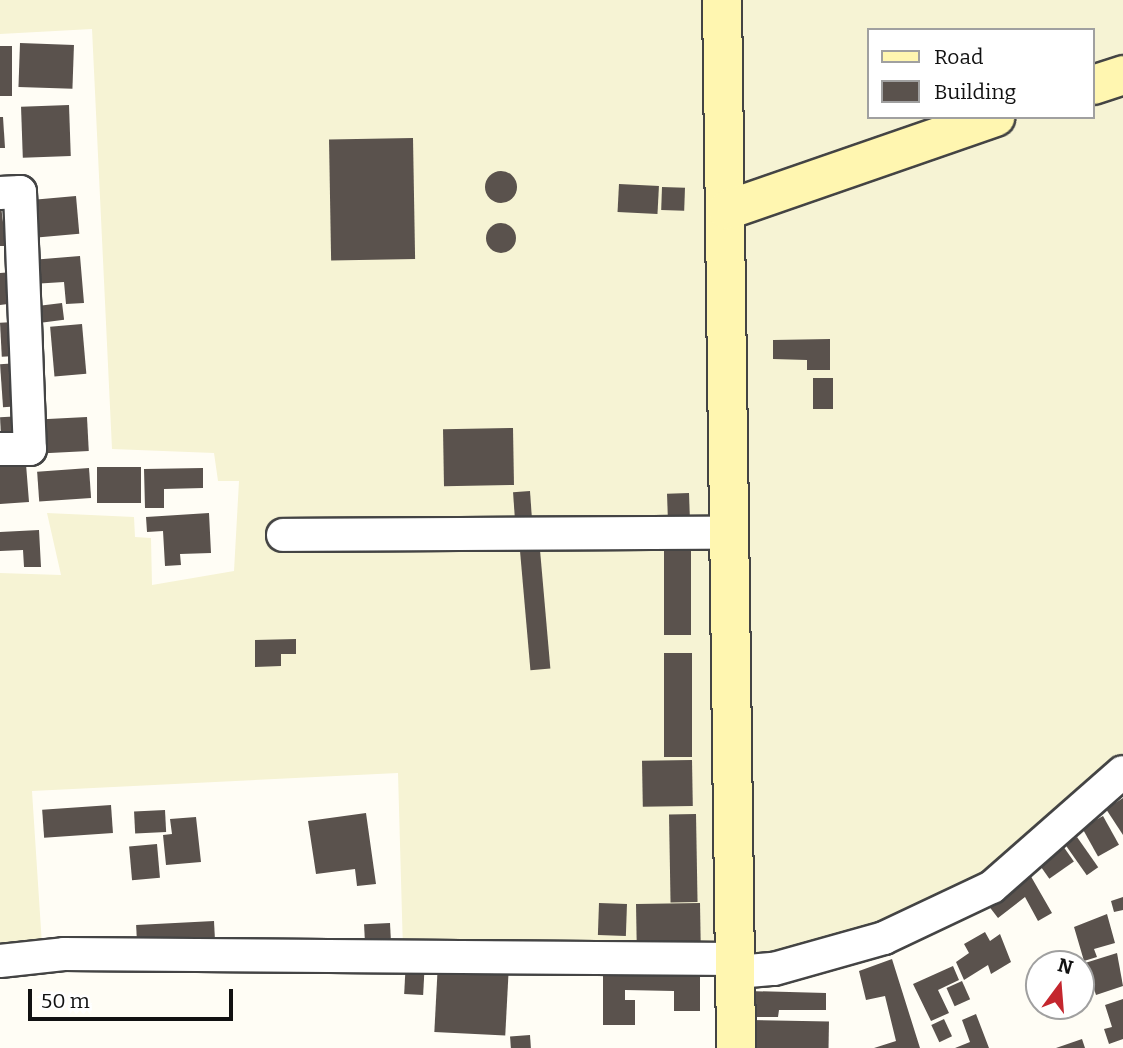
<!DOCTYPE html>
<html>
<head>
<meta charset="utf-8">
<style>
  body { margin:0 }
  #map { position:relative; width:1123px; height:1048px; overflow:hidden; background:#fffdf5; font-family:Bitter,serif }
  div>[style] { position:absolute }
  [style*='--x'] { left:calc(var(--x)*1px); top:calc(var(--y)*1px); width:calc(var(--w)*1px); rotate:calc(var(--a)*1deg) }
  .farmland>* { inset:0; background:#f6f3d4 }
  .building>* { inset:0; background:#5a524d; transform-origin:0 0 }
  .round { border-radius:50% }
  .roads { filter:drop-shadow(2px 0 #444) drop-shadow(-2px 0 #444) drop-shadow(0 2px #444) drop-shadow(0 -2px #444) }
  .street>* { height:32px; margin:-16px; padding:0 16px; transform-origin:16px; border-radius:16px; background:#fff }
  .secondary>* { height:38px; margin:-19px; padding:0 19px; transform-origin:19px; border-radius:19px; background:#fff6b0 }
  span { translate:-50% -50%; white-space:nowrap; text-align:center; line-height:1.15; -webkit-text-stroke:7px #fff; paint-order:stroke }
  .legend { position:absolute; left:867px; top:28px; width:228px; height:91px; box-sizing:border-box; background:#fff; border:2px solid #a0a0a0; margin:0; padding:9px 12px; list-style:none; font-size:21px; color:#111 }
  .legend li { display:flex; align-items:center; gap:14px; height:35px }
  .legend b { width:35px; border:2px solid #a0a0a0 }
  .north { position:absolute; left:1025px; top:950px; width:70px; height:70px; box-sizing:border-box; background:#fff; border:2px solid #a0a0a0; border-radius:50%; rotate:16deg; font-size:19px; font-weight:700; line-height:28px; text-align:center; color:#111 }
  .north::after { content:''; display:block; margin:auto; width:24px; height:32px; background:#c4262e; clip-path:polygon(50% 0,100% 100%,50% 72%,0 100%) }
  .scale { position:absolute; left:28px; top:989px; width:205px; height:32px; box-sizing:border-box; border:4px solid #111; border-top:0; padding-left:9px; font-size:21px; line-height:24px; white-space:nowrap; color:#111; -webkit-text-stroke:5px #fff; paint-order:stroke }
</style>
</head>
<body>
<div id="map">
  <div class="farmland">
    <div style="clip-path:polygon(evenodd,0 0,1123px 0,1123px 772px,992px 887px,774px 969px,403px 951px,398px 773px,32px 791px,42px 945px,0 946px,0 573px,61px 575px,47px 513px,134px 517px,135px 537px,151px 538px,152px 585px,234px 571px,239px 481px,218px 481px,214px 453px,112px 449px,92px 29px,0 34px,0 0,869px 30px,1093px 30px,1093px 117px,869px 117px,869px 30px)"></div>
  </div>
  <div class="building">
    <div style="left:20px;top:43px;width:54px;height:44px;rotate:2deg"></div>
    <div style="left:0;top:46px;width:12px;height:50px"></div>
    <div style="left:69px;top:105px;width:51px;height:48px;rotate:88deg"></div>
    <div style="clip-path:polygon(0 117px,3px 117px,5px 148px,0 148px)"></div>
    <div style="left:413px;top:138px;width:121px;height:84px;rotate:89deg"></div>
    <div class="round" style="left:485px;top:171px;width:32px;height:32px"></div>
    <div style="left:619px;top:184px;width:40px;height:28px;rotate:3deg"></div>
    <div style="left:662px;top:187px;width:23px;height:23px;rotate:2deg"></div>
    <div style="left:76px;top:196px;width:38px;height:48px;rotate:85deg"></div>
    <div style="clip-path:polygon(0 198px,6px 246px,0 246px)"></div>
    <div class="round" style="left:486px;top:223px;width:30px;height:30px"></div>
    <div style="clip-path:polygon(80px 256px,84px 303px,66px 304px,64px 282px,32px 284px,31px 260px)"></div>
    <div style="clip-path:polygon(13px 272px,16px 303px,0 305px,0 273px)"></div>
    <div style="left:62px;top:303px;width:17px;height:33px;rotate:83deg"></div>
    <div style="left:14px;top:322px;width:34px;height:14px;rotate:87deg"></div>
    <div style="left:82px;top:324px;width:50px;height:32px;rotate:85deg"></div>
    <div style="clip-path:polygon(830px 339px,830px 370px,807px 370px,807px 360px,773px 359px,773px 340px)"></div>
    <div style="left:19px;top:363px;width:43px;height:19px;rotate:86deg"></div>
    <div style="left:813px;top:378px;width:20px;height:31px"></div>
    <div style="left:23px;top:416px;width:18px;height:23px;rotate:87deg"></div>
    <div style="left:87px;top:417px;width:34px;height:49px;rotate:87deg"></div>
    <div style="left:513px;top:428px;width:57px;height:70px;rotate:89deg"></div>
    <div style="clip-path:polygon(0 458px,3px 466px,26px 464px,29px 502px,0 504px)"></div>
    <div style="left:141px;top:467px;width:36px;height:44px;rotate:90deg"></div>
    <div style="left:89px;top:468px;width:30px;height:52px;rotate:86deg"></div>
    <div style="clip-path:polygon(203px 468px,203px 488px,164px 489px,164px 508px,145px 508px,144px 469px)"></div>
    <div style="left:530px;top:491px;width:28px;height:17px;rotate:86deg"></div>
    <div style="left:689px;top:493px;width:26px;height:22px;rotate:88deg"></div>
    <div style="clip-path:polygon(209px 513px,211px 553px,180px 554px,181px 565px,165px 566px,163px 531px,147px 532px,146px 517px)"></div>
    <div style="clip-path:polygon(39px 530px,41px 567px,24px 567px,23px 550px,0 551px,0 532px)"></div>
    <div style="left:664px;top:547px;width:27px;height:88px"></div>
    <div style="left:540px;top:550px;width:119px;height:20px;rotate:85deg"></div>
    <div style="clip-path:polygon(296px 639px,296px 654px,281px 654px,281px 666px,255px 667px,255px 640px)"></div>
    <div style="left:664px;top:653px;width:28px;height:104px"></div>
    <div style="left:692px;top:760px;width:46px;height:50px;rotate:89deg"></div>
    <div style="clip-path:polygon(1123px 798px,1123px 835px,1106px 809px)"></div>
    <div style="left:111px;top:805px;width:28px;height:69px;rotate:86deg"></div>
    <div style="left:165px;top:810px;width:22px;height:31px;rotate:87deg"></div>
    <div style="clip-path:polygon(366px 813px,376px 884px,357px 886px,355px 869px,316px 874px,308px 821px)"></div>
    <div style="left:696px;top:814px;width:88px;height:27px;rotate:89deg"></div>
    <div style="left:1103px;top:816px;width:33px;height:24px;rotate:61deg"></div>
    <div style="clip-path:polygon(196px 817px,201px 862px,166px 865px,163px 835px,172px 834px,170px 819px)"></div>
    <div style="left:1077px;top:837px;width:37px;height:14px;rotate:55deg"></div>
    <div style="left:157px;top:844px;width:34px;height:28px;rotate:85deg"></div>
    <div style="left:1063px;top:846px;width:19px;height:30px;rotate:55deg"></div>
    <div style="clip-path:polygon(1029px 873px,1052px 913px,1038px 921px,1025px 897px,998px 918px,988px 905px)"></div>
    <div style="clip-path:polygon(1123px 897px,1123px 910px,1114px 912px,1111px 901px)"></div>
    <div style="left:599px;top:903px;width:28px;height:32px;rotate:2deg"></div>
    <div style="left:700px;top:903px;width:45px;height:64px;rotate:89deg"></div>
    <div style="clip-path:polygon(1107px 914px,1115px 943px,1094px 949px,1097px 957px,1084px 961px,1074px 927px)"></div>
    <div style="left:214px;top:921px;width:21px;height:78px;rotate:87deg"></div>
    <div style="left:390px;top:923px;width:17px;height:26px;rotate:87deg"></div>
    <div style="clip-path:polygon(985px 932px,990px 941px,1000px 934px,1011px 962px,991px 974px,988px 965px,964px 980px,956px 962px,969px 953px,964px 944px)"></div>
    <div style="clip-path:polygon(1117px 953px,1123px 986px,1096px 995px,1085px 963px)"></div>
    <div style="left:406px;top:959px;width:19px;height:35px;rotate:3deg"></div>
    <div style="clip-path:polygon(892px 959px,920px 1048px,874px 1048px,896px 1041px,885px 996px,866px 1000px,859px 971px)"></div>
    <div style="left:438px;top:962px;width:71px;height:70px;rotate:3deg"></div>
    <div style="clip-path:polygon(953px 966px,959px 980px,938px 990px,949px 1013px,931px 1021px,913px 984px)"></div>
    <div style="clip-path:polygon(603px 967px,700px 968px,700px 1011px,674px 1011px,674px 991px,625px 990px,625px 1000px,635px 1000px,635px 1025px,603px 1025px)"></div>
    <div style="left:962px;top:981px;width:20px;height:17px;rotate:66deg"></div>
    <div style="clip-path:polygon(748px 991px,826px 993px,826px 1010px,779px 1010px,778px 1017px,748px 1017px)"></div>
    <div style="clip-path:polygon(1123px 999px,1123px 1039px,1109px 1044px,1104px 1029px,1112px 1027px,1105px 1005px)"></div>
    <div style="clip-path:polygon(976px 1014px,989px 1048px,955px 1048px,970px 1042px,962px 1020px)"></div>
    <div style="left:944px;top:1019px;width:19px;height:14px;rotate:65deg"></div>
    <div style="left:749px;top:1020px;width:80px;height:28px;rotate:1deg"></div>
    <div style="left:530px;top:1035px;width:13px;height:20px;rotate:86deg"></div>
    <div style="clip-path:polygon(1082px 1039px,1085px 1048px,1056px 1048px)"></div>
  </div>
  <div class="roads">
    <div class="street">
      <div style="--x:0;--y:193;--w:20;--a:-3"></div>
      <div style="--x:20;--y:192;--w:257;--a:87.8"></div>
      <div style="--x:30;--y:449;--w:30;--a:180"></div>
      <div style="--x:283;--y:535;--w:449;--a:-0.3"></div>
      <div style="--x:0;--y:961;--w:64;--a:-6.2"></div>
      <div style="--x:64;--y:954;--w:672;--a:0.43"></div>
      <div style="--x:737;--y:972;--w:37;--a:-5"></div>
      <div style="--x:774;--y:969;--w:114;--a:-15.7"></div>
      <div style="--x:884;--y:938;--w:119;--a:-25.3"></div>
      <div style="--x:992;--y:887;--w:174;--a:-41.3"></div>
    </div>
    <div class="secondary">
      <div style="--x:722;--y:0;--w:1048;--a:89.23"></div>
      <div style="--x:1093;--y:85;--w:32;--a:-18"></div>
      <div style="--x:727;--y:210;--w:284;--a:-19.1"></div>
    </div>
  </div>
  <ul class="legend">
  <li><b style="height:9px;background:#fff6b0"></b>Road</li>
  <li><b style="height:19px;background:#5a524d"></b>Building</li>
  </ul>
  <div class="north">N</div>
  <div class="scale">50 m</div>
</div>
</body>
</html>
